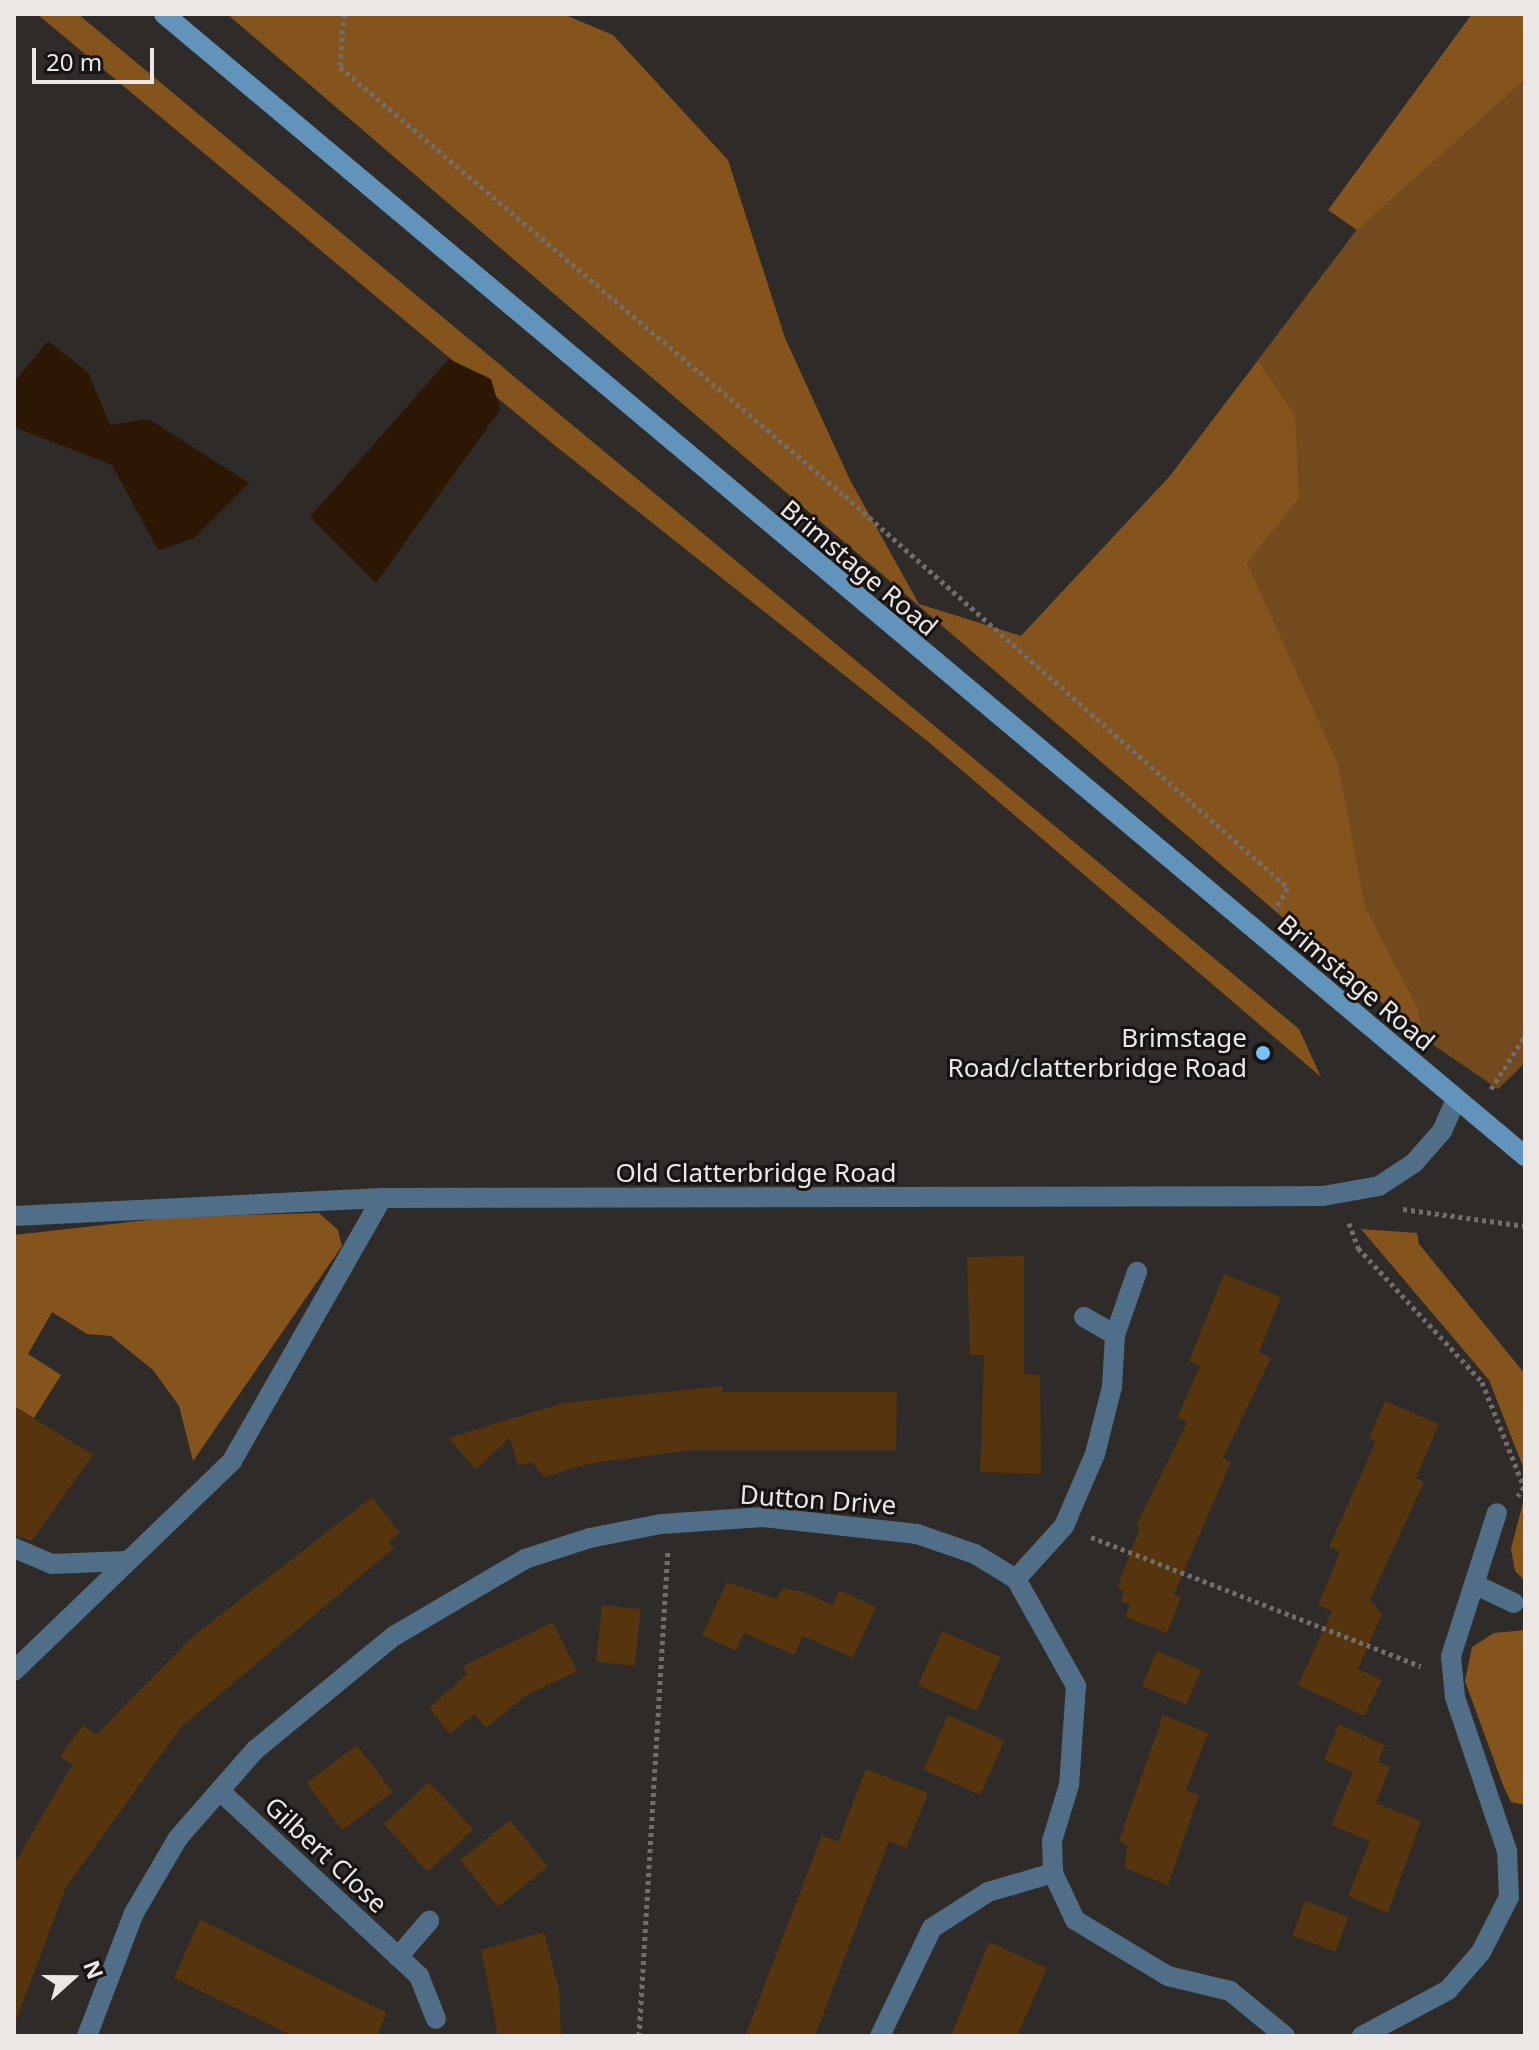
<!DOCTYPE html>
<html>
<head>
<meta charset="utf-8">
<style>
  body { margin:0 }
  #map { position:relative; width:1539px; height:2050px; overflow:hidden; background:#2f2b28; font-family:"Noto Sans",sans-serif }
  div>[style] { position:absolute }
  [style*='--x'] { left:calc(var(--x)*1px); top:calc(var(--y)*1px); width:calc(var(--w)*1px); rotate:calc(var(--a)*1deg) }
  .green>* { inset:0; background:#724a1e }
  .forest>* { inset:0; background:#85541c }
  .water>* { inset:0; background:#2c1802 }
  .building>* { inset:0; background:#56340d; transform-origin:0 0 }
  .path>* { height:5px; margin-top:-2.5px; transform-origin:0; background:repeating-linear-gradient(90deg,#726e6c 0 4px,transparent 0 8px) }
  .service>* { height:20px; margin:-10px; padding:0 10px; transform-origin:10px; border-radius:10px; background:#506e87 }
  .minor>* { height:20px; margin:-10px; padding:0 10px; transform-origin:10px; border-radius:10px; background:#506e87 }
  .secondary>* { height:20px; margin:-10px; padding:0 10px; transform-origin:10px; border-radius:10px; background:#6293bb }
  .dots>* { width:22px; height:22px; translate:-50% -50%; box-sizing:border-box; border:4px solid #161412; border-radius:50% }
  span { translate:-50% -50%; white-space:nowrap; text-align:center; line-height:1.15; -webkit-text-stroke:6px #161412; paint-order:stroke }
  .street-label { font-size:26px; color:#eae7e5 }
  .poi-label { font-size:26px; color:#eae7e5 }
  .right { translate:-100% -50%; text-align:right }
  .frame { position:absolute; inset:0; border:16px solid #eae7e5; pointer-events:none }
  .north { position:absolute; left:32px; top:1938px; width:80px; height:80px; -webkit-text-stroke:6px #161412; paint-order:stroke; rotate:69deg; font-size:22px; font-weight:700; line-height:32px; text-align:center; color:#eae7e5 }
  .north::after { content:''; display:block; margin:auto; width:28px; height:36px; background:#eae7e5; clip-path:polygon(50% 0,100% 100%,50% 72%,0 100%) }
  .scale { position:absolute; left:32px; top:48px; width:122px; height:36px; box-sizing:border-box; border:4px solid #eae7e5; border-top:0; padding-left:10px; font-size:24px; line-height:28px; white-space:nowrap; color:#eae7e5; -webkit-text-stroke:6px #161412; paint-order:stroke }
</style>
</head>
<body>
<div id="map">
  <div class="green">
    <div style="clip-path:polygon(1525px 22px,1525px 1063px,1498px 1089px,1423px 1038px,918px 604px,1021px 636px,1170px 476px,1452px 104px)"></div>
  </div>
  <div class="forest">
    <div style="clip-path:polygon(37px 14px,78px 14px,1299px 1029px,1321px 1077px,931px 744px,553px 444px)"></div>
    <div style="clip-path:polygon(227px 14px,563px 14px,613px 35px,728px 160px,785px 338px,850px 480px,919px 604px,1021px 636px,1170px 476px,1258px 361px,1295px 415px,1299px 498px,1247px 563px,1338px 764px,1365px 907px,1417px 1007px,1424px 1038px)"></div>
    <div style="clip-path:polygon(1472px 14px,1525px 14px,1525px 79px,1357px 230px,1328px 210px)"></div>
    <div style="clip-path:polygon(319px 1213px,338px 1230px,342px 1246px,193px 1461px,179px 1406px,153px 1370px,111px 1336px,87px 1334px,52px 1312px,28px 1354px,61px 1375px,34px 1418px,14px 1406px,14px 1235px,174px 1217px)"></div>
    <div style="clip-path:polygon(1361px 1229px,1417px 1233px,1419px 1244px,1525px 1374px,1525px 1472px,1489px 1380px)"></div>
    <div style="clip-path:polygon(1525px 1495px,1525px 1581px,1515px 1571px,1511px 1549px)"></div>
    <div style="clip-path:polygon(1525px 1630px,1525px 1805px,1511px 1802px,1503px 1785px,1465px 1681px,1472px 1647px,1494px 1633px)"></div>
  </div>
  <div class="water">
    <div style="clip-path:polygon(48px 341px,88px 372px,110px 425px,149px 419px,249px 483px,193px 539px,158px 550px,112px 465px,14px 427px,14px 382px)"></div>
    <div style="clip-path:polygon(449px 359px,491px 379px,500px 410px,376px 583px,310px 517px)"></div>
  </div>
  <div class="building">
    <div style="clip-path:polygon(1024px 1256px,1024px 1374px,1040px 1375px,1041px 1474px,980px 1472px,984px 1355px,970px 1355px,967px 1257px)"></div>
    <div style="clip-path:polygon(1224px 1274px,1281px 1297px,1259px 1352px,1271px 1358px,1223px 1458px,1231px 1462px,1174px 1594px,1181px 1597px,1167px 1633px,1125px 1617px,1130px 1605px,1121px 1601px,1124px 1591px,1117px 1588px,1140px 1528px,1136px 1526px,1187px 1422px,1177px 1418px,1200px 1366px,1189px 1361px)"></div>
    <div style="clip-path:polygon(722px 1386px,722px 1392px,897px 1392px,896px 1450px,693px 1450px,592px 1463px,544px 1477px,532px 1462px,518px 1466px,510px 1438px,476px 1469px,448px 1438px,563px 1403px)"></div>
    <div style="clip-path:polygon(1385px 1401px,1439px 1424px,1416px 1478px,1424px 1482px,1370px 1600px,1382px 1614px,1358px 1669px,1382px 1680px,1364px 1716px,1298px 1685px,1332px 1611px,1318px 1605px,1340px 1552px,1329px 1547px,1376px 1441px,1369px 1438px)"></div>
    <div style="clip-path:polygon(14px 1406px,93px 1455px,32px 1541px,14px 1535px)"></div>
    <div style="clip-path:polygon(372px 1497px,400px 1533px,388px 1542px,394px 1548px,181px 1727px,66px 1887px,14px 2026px,14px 1864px,72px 1765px,60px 1756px,83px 1725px,96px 1735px,192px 1637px)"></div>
    <div style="clip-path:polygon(727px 1582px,777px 1599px,782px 1588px,801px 1591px,833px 1605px,839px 1590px,876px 1607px,853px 1658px,803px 1636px,794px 1655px,744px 1633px,736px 1651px,702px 1635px)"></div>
    <div style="left:602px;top:1605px;width:39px;height:57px;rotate:6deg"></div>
    <div style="clip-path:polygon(553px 1622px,577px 1671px,524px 1697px,486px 1728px,474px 1714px,450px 1734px,429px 1708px,468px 1673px,463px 1666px)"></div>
    <div style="left:942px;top:1631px;width:64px;height:59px;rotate:24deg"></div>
    <div style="left:1157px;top:1651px;width:48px;height:38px;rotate:23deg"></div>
    <div style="left:948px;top:1715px;width:62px;height:60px;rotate:24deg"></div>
    <div style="clip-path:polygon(1163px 1715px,1208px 1733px,1186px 1790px,1199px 1795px,1168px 1885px,1125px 1868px,1127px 1845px,1119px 1841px)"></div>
    <div style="clip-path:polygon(1339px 1724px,1385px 1745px,1378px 1762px,1390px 1767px,1376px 1803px,1421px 1821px,1388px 1913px,1348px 1896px,1370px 1841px,1331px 1825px,1353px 1772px,1324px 1760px)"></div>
    <div style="left:357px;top:1745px;width:59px;height:63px;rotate:53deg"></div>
    <div style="clip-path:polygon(866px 1769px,928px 1793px,906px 1848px,889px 1841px,815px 2036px,745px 2036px,822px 1835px,838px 1842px)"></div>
    <div style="left:429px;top:1782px;width:65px;height:62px;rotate:47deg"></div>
    <div style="left:510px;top:1820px;width:60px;height:64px;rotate:51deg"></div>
    <div style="left:1305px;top:1901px;width:46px;height:37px;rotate:20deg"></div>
    <div style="clip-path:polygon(200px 1919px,387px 2013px,377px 2036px,293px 2036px,174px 1978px)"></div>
    <div style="clip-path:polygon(544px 1932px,559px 1989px,561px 2036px,498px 2036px,481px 1950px)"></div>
    <div style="clip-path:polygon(989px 1942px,1047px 1968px,1017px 2036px,951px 2036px)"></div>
  </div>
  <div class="path">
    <div style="--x:344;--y:14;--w:53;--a:94.3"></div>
    <div style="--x:340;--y:67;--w:663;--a:40.35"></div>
    <div style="--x:845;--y:496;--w:592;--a:41.5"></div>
    <div style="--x:1288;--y:888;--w:25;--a:122"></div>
    <div style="--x:1491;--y:1089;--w:63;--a:-57.3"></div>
    <div style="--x:1403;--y:1209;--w:123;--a:7.9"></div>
    <div style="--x:1349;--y:1223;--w:27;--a:70"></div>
    <div style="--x:1358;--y:1248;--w:183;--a:47.2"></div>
    <div style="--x:1482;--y:1382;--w:113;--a:68.2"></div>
    <div style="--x:1524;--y:1487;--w:11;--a:124"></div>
    <div style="--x:1091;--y:1537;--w:354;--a:21.4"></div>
    <div style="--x:639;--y:2036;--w:485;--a:-86.6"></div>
  </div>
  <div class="service">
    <div style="--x:14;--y:1548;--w:41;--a:22.8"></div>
    <div style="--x:52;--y:1564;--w:74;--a:-2.3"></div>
    <div style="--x:14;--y:1671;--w:303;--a:-43.9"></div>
    <div style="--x:232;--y:1461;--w:303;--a:-60.3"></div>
  </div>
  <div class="minor">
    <div style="--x:14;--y:1216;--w:368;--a:-2.8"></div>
    <div style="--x:382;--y:1198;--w:941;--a:-0.12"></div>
    <div style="--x:1323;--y:1196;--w:57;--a:-10.1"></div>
    <div style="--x:1379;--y:1186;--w:42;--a:-33.3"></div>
    <div style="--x:1414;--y:1163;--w:43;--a:-48.8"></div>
    <div style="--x:1442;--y:1131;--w:34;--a:-66"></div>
    <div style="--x:1084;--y:1317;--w:36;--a:30"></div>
    <div style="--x:1016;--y:1579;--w:72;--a:-47.8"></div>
    <div style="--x:1064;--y:1526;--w:78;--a:-66.7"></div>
    <div style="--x:1095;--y:1454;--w:69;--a:-75.8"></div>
    <div style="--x:1112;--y:1387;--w:52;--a:-86.7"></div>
    <div style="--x:1115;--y:1335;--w:67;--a:-70.8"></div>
    <div style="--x:1474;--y:1584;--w:44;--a:25.4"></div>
    <div style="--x:220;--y:1791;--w:272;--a:42.9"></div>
    <div style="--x:419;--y:1976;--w:46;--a:68.4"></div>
    <div style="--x:398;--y:1957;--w:48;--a:-49.3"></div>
    <div style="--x:87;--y:2036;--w:132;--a:-69.1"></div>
    <div style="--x:134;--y:1913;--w:87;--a:-59.6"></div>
    <div style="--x:178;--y:1838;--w:117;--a:-48.8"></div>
    <div style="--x:255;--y:1750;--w:180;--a:-39.4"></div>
    <div style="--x:394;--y:1636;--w:152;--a:-30.4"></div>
    <div style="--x:525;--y:1559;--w:68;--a:-17.9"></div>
    <div style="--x:590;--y:1538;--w:72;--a:-11.2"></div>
    <div style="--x:661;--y:1524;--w:102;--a:-3.9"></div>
    <div style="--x:763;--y:1517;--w:155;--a:6.3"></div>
    <div style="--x:917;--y:1534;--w:61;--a:19"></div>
    <div style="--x:975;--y:1554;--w:48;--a:31.4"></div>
    <div style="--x:1016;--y:1579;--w:123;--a:60.7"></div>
    <div style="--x:1076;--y:1686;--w:99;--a:94"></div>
    <div style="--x:1069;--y:1785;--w:59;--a:106.9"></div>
    <div style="--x:1052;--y:1841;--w:32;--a:88"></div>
    <div style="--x:1053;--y:1873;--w:52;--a:64.9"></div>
    <div style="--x:1075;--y:1920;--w:109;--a:31.1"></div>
    <div style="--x:1168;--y:1976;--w:64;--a:13.6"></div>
    <div style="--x:1230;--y:1991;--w:71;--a:39.3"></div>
    <div style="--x:880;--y:2036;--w:120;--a:-64.3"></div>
    <div style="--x:932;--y:1928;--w:67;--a:-32.7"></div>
    <div style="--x:988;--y:1892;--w:68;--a:-16.3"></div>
    <div style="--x:1362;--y:2036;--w:98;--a:-28.1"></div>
    <div style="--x:1448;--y:1990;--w:50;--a:-49"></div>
    <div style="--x:1481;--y:1952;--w:62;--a:-63"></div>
    <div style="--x:1509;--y:1897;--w:46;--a:-92.5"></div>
    <div style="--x:1507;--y:1851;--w:163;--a:-108.7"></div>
    <div style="--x:1455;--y:1697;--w:41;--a:-95.6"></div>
    <div style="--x:1451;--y:1656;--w:150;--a:-72.2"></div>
  </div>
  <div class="secondary">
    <div style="--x:164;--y:14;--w:1777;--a:40"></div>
  </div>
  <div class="dots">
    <div style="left:1263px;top:1053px;background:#79bff8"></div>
  </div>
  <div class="street-label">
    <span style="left:859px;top:568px;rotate:40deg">Brimstage Road</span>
    <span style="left:1356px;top:983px;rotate:40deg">Brimstage Road</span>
    <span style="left:756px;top:1173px">Old Clatterbridge Road</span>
    <span style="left:818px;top:1500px;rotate:4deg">Dutton Drive</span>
    <span style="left:326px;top:1855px;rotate:43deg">Gilbert Close</span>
  </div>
  <div class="poi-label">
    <span class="right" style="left:1247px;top:1053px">Brimstage<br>Road/clatterbridge Road</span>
  </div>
  <div class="frame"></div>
  <div class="north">N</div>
  <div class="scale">20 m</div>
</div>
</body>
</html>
